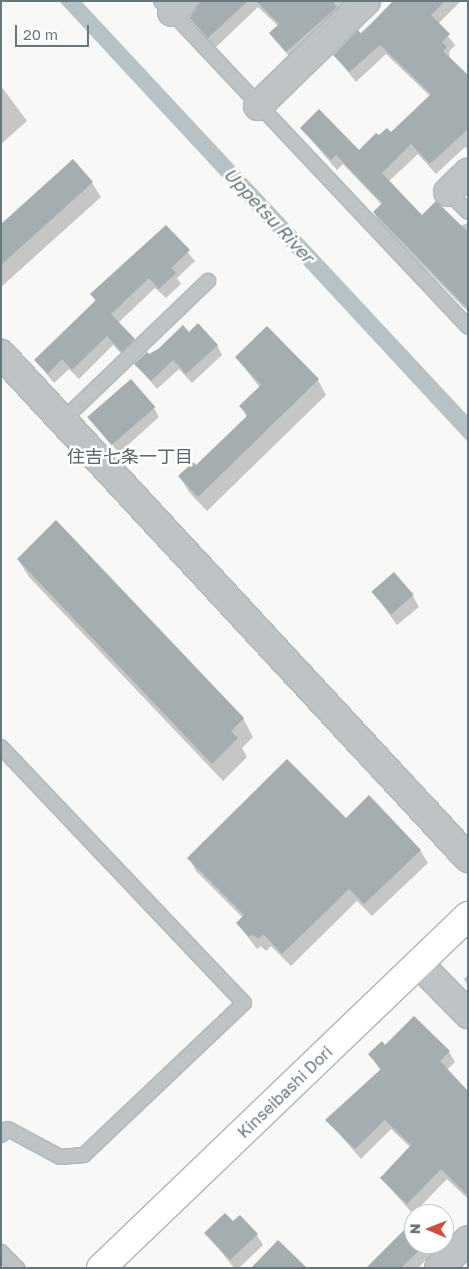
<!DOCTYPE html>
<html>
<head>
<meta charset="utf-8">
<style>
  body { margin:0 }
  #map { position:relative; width:469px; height:1269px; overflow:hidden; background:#f8f8f6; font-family:"Golos Text","Noto Sans JP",sans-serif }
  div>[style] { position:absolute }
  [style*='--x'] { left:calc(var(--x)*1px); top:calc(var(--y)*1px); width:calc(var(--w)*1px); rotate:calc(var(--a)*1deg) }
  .water>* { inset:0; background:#b6c2c5 }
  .shadow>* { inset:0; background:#0003 }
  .building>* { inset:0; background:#a4adb0; transform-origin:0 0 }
  .roads { filter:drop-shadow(1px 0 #b0b7ba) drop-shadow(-1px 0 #b0b7ba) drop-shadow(0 1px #b0b7ba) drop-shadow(0 -1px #b0b7ba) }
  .lane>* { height:14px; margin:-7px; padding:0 7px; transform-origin:7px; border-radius:7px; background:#bec3c5 }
  .street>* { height:28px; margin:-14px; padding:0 14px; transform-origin:14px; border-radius:14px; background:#bec3c5 }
  .secondary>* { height:28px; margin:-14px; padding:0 14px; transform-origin:14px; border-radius:14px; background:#fff }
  span { translate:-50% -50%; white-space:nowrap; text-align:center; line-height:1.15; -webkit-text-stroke:5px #fff; paint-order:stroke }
  .street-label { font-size:16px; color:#66777e }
  .water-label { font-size:18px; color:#617578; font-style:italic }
  .neighbourhood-label { font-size:18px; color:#58646a }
  .frame { position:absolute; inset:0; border:2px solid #66777e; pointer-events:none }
  .north { position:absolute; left:404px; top:1204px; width:50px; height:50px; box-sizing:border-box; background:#fff; border:1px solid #c2c9cb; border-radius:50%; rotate:271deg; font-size:14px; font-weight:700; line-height:20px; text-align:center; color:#66777e }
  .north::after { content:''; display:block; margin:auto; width:18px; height:22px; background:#d14d3d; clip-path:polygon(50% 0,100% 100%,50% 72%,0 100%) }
  .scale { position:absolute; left:15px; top:25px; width:74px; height:22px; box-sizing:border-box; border:2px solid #66777e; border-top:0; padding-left:6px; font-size:15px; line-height:18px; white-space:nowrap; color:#66777e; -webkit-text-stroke:4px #fff; paint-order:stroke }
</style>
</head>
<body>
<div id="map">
  <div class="water">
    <div style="clip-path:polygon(59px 1px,81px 1px,468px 416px,468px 442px)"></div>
  </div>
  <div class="shadow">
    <div style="clip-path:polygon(202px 1px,350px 1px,293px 61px,270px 34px,278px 26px,258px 7px,215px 48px,190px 18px)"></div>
    <div style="clip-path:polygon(397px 1px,461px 1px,438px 24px,455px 45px,449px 52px,450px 59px,468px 77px,468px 149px,465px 147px,436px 174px,418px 154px,388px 182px,422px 216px,460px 226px,468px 223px,468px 312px,380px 223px,374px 213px,382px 205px,343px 164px,337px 170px,301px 128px,359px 152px,379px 137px,391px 134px,430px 96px,386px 54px,356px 82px,335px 55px)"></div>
    <div style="clip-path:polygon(1px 86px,27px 121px,1px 144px)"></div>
    <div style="clip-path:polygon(92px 183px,101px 197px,1px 287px,1px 226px)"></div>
    <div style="clip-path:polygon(166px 227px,195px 261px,177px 278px,181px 284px,166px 298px,155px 288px,118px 323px,140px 350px,128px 361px,113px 345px,79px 379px,69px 369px,54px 383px,35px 360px,96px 302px,91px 294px)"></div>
    <div style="clip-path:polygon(189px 333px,217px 345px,222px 355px,192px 383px,179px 369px,157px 389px,136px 364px)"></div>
    <div style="clip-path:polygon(236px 357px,318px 380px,326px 395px,207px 511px,189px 492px,180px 477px,196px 467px,247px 418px,241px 406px,260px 388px)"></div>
    <div style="clip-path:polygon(154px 408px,159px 417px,119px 453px,91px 420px)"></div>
    <div style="clip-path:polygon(18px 559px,243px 718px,253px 737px,242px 748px,247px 757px,223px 781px,29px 577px)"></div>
    <div style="clip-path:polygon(373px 592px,413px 596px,419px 607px,397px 625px)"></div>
    <div style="clip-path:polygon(346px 820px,420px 850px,428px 863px,372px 916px,357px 901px,291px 966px,271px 946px,266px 951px,261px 946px,257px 949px,237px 923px,243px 918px,196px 871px,189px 858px)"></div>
    <div style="clip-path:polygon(468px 975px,468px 986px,464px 979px)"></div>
    <div style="clip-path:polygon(414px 1017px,449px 1052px,455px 1062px,447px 1070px,468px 1093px,468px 1199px,447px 1179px,413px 1214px,381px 1178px,411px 1148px,391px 1129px,361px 1159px,327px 1120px,381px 1071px,370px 1055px,385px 1047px)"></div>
    <div style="clip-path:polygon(414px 1222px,414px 1244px,442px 1244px,418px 1268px,368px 1268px)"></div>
    <div style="clip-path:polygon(233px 1223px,257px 1235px,263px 1245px,239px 1268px,234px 1268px,206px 1233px)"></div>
  </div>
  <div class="building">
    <div style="clip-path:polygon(200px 1px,248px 1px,208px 38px,189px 18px)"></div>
    <div style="clip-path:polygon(256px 1px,332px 1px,337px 7px,286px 52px,269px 33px,279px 24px)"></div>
    <div style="clip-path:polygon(393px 1px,445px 1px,431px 15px,450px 34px,442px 42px,447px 47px,443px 51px,468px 75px,468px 129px,430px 164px,411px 144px,382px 173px,422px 215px,436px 201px,468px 232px,468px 309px,373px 212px,382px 203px,336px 155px,331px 160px,300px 128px,319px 109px,359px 150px,376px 133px,379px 135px,387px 128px,391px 132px,431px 94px,380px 45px,349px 72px,333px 55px,358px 30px,361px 34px)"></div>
    <div style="clip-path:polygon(73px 159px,93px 182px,1px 265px,1px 224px)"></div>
    <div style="clip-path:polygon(166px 225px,190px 250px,171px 268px,176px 273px,159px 289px,149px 278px,111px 314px,135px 339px,122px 352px,107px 336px,72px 370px,62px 359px,48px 374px,34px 360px,96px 300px,90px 294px)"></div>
    <div style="clip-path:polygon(198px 323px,218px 345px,186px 374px,173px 360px,151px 381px,134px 364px,147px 352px,149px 354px,158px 349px,183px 325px,189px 332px)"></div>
    <div style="clip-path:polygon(267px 326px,319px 379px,198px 497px,178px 476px,193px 462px,196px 465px,248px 415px,239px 406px,261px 385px,235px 357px)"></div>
    <div style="left:131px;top:379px;width:37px;height:58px;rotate:49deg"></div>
    <div style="clip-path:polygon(56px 520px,244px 718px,231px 731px,238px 738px,212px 764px,17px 559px)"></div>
    <div style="left:394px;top:572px;width:30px;height:30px;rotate:49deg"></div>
    <div style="clip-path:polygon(287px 759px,346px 818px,369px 795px,421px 850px,364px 904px,349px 889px,282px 954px,263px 934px,258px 939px,253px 934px,249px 937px,236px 923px,244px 915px,187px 858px)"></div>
    <div style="clip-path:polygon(414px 1016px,450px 1051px,440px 1061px,468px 1091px,468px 1196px,441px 1169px,407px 1204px,380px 1178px,411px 1145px,385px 1120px,355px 1149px,325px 1120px,381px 1069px,368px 1054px,382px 1041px,385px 1045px)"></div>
    <div style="clip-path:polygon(225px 1213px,233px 1221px,240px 1215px,258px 1234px,230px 1260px,204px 1233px)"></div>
    <div style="clip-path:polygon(414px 1220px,414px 1244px,426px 1244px,401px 1268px,366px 1268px)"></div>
    <div style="clip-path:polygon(278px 1240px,307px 1268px,251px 1268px)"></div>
  </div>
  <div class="roads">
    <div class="lane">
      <div style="--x:161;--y:1;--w:448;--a:46.7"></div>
      <div style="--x:448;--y:192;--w:28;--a:45"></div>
      <div style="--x:63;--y:420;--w:201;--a:-43.8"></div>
      <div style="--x:1;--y:747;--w:353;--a:46.5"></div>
      <div style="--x:244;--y:1003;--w:221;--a:136.5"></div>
      <div style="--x:84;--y:1155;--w:24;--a:175"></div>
      <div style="--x:60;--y:1157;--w:59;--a:-151.7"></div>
      <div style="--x:8;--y:1129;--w:9;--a:139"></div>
      <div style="--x:1;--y:1252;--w:23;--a:45"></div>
    </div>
    <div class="street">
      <div style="--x:172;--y:12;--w:16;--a:-45"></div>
      <div style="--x:258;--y:106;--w:151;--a:-44.2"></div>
      <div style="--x:448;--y:192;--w:28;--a:-44"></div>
      <div style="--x:1;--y:354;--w:687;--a:47.18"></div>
      <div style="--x:419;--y:964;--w:70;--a:45.6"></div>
      <div style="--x:439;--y:1268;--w:40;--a:-44"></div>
    </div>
    <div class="secondary">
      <div style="--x:101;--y:1268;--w:509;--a:-43.8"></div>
    </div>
  </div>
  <div class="street-label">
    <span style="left:285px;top:1092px;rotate:-44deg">Kinseibashi Dori</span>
  </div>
  <div class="water-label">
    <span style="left:269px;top:215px;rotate:47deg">Uppetsu River</span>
  </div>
  <div class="neighbourhood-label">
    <span style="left:130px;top:456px">住吉七条一丁目</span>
  </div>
  <div class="frame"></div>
  <div class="north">N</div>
  <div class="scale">20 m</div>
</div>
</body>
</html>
